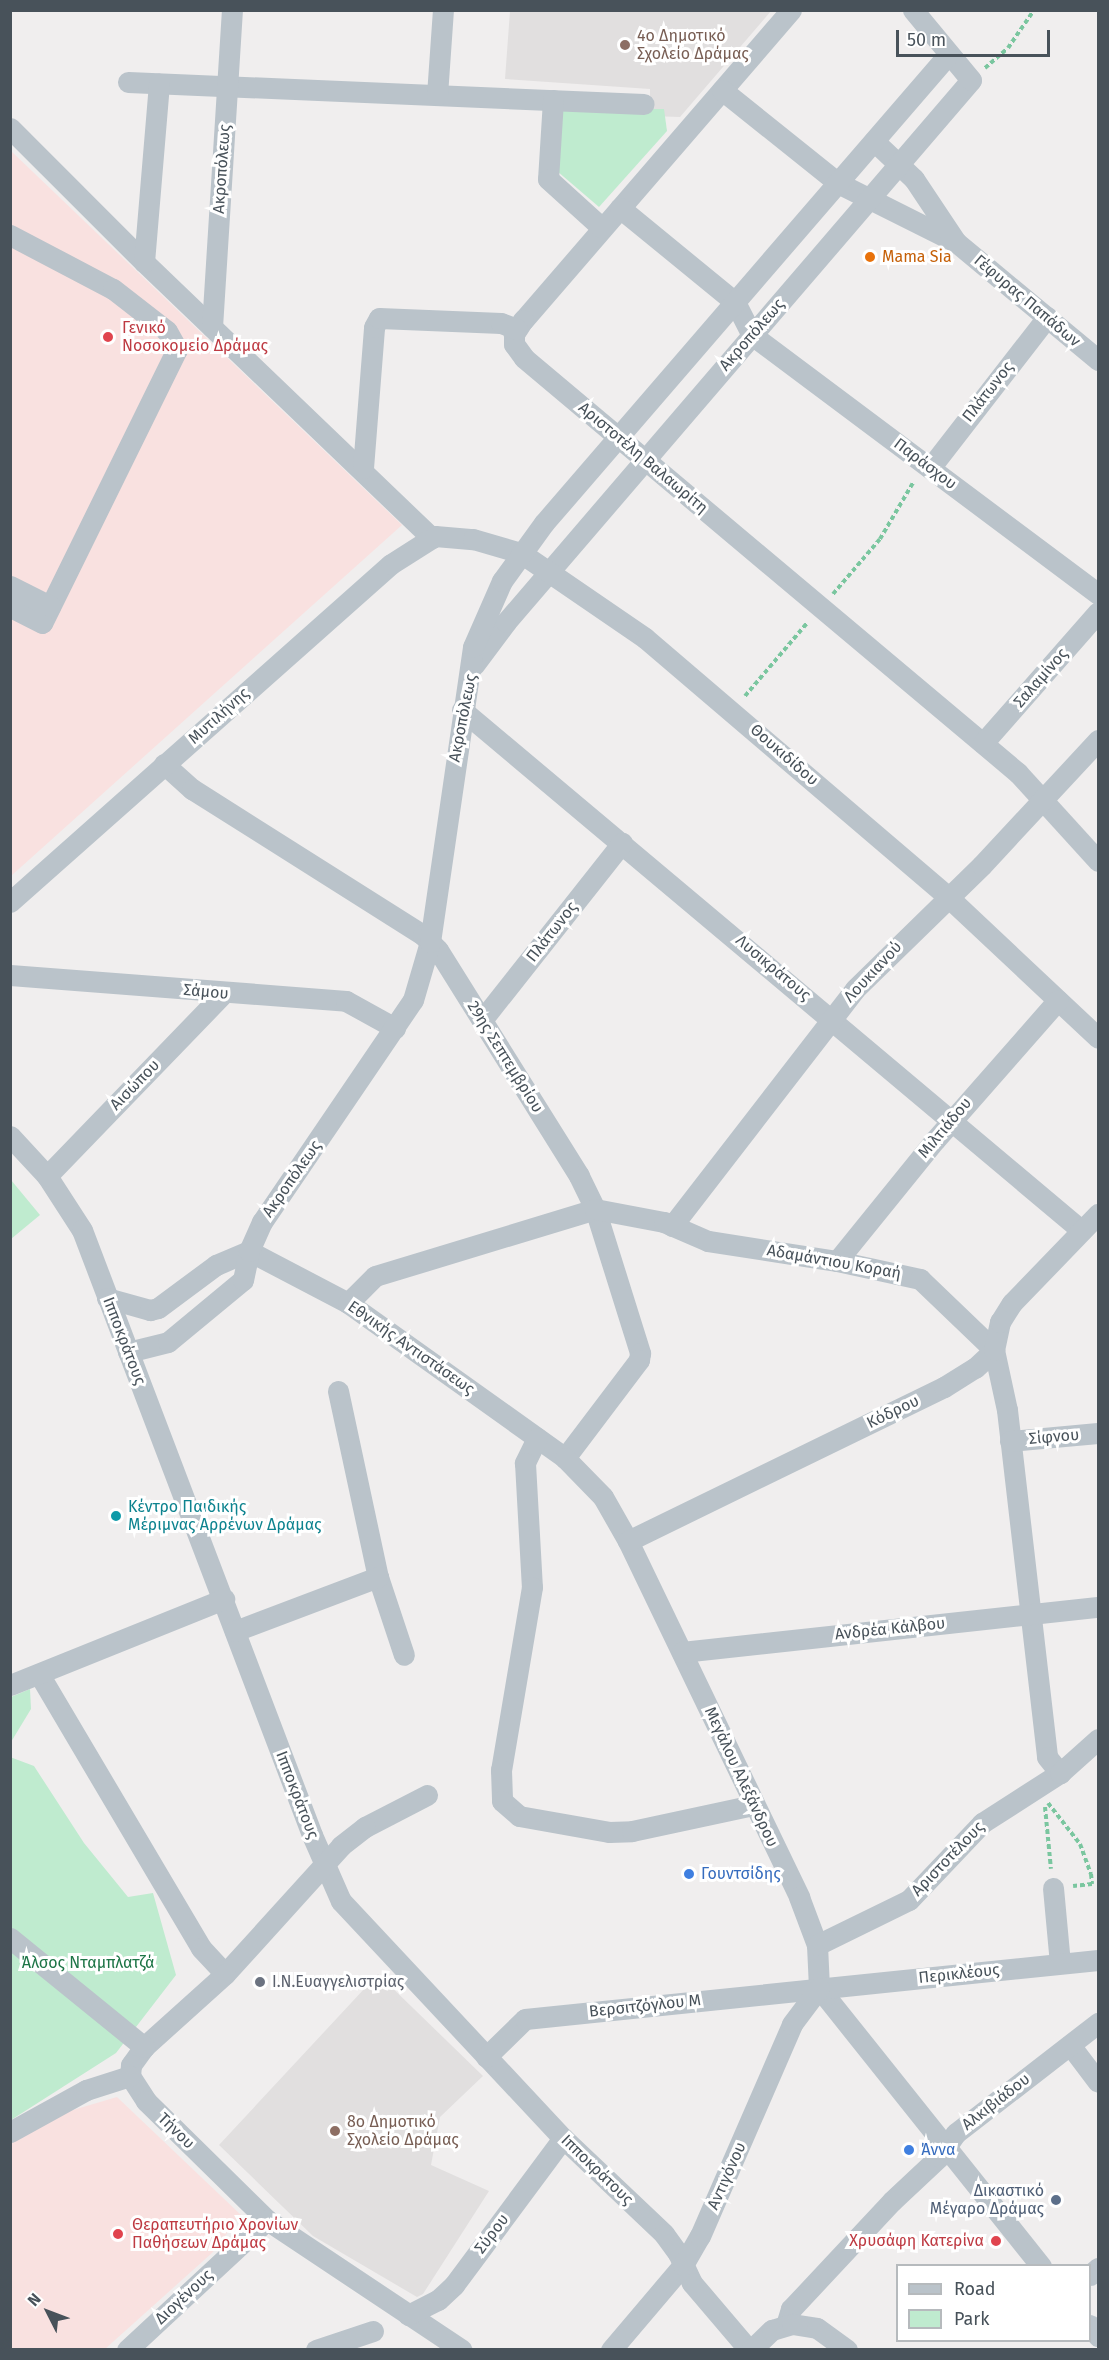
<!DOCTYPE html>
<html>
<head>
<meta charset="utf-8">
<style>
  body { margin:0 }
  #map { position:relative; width:1109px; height:2360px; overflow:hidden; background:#f0eeee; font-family:"Fira Sans",sans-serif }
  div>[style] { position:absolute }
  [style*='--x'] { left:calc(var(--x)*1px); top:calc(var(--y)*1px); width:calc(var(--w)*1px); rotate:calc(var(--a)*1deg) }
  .education>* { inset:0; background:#e1dfdf }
  .medical>* { inset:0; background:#f9e1e0 }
  .green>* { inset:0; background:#bfebcf }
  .path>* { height:4px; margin-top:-2px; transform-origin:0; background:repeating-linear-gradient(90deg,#7ac69f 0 4.5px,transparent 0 7.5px) }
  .minor>* { height:21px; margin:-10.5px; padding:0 10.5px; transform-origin:10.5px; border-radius:10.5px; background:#bac3ca }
  .dots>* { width:16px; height:16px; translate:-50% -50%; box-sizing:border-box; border:3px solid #fff; border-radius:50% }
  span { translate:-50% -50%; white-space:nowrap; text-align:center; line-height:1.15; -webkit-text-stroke:6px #fff; paint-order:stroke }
  .education-label { font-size:16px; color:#785e54 }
  .left { translate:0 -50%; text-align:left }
  .street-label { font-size:16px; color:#48525a }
  .food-label { font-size:16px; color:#c56008 }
  .health-label { font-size:16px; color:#be3a42 }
  .right { translate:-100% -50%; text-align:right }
  .culture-label { font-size:16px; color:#0d838f }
  .shop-label { font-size:16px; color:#366cbe }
  .park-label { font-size:16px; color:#1e7547 }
  .worship-label { font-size:16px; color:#5b616d }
  .service-label { font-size:16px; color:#4e5e75 }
  .frame { position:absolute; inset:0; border:12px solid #48525a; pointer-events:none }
  .legend { position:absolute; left:896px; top:2264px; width:195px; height:78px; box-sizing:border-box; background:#fff; border:2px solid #b6babd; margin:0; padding:8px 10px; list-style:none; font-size:18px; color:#48525a }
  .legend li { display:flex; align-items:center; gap:12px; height:30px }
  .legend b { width:30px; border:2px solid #b6babd }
  .north { position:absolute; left:18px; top:2282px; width:60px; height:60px; -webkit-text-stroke:4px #fff; paint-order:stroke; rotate:312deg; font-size:16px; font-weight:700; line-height:24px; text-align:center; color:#48525a }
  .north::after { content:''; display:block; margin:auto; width:21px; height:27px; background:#48525a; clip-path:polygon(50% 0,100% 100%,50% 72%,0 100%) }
  .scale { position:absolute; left:896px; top:30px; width:154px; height:27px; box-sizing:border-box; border:3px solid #48525a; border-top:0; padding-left:8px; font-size:18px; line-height:21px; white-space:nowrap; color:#48525a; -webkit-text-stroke:4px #fff; paint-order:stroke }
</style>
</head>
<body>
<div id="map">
  <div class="education">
    <div style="clip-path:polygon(510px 11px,771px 11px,680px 117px,650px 116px,650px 89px,505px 79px)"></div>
    <div style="clip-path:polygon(378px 1974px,483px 2076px,440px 2117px,431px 2165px,489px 2191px,423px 2294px,417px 2297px,313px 2236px,219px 2145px)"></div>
  </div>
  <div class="medical">
    <div style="clip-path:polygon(10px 150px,402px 525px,11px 876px,10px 876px)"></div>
    <div style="clip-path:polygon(117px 2097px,241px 2215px,212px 2253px,105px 2349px,11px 2350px,11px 2142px,63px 2113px)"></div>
  </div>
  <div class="green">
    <div style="clip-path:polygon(562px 109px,664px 109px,667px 131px,599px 207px,557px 171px)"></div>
    <div style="clip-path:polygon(11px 1180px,40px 1215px,11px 1239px,10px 1239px)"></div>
    <div style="clip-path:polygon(30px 1689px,31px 1709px,11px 1742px,11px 1697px)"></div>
    <div style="clip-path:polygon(10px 1757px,34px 1766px,84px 1843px,128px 1897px,153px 1893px,176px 1975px,116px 2053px,11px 2120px)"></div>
  </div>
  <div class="path">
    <div style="--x:985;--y:68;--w:30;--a:-41"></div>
    <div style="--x:1008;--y:48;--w:46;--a:-55.6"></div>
    <div style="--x:833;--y:594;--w:72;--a:-49.5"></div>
    <div style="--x:880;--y:539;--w:67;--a:-59.6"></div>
    <div style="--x:745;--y:696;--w:97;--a:-49.6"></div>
    <div style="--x:1048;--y:1803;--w:52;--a:52"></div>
    <div style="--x:1080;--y:1844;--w:32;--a:70"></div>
    <div style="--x:1091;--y:1874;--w:10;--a:84"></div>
    <div style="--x:1092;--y:1884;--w:19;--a:174"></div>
    <div style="--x:1045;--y:1807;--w:62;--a:84.5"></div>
  </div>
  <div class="minor">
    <div style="--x:791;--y:10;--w:410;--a:130.8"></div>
    <div style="--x:523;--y:320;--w:17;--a:123"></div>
    <div style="--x:514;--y:334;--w:10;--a:90"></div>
    <div style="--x:514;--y:344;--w:17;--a:54"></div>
    <div style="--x:524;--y:358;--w:645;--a:40.03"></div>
    <div style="--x:1018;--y:773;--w:119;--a:47.7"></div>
    <div style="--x:128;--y:82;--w:516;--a:2.44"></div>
    <div style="--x:722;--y:90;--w:149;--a:38.7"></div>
    <div style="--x:838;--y:183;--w:132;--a:26.6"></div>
    <div style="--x:956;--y:242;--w:185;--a:39.7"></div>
    <div style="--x:437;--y:95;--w:85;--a:-86"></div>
    <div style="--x:553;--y:100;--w:79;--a:93.6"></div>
    <div style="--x:548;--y:179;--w:73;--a:42.2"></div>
    <div style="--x:10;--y:128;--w:190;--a:45"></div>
    <div style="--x:144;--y:262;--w:399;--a:43.8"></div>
    <div style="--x:874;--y:141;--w:55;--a:43.5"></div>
    <div style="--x:914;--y:179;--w:76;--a:56.3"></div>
    <div style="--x:620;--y:208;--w:149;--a:39.3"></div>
    <div style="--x:735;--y:302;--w:37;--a:63"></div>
    <div style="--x:752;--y:335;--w:432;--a:36.8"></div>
    <div style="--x:10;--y:235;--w:116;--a:27.7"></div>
    <div style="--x:113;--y:289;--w:68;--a:37.9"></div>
    <div style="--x:167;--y:331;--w:21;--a:61"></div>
    <div style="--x:177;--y:349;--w:305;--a:116.2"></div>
    <div style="--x:42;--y:623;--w:36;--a:-153"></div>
    <div style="--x:144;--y:262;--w:179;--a:-85.2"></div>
    <div style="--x:212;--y:327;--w:318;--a:-86.4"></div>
    <div style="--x:363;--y:468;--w:141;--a:-85.5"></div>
    <div style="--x:374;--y:327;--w:10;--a:-61"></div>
    <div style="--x:379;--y:318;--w:122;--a:2.3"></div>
    <div style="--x:501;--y:323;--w:17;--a:21"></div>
    <div style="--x:930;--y:468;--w:191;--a:-52.2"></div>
    <div style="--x:10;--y:586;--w:45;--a:26.6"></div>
    <div style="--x:474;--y:665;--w:54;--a:-53.3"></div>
    <div style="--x:506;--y:622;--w:714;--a:-49.37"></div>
    <div style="--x:971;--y:80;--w:91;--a:-129.6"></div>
    <div style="--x:462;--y:710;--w:808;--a:40.03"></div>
    <div style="--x:983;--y:743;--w:174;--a:-48.7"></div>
    <div style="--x:164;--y:764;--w:38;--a:42"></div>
    <div style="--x:192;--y:789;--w:273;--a:32.3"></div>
    <div style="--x:423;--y:935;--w:21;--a:45"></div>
    <div style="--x:438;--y:950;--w:266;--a:58"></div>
    <div style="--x:579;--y:1176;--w:37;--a:64"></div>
    <div style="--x:595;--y:1209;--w:151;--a:72.6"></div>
    <div style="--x:640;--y:1353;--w:7;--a:98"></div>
    <div style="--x:639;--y:1360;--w:123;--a:127.1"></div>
    <div style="--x:10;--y:902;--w:509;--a:-41.58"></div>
    <div style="--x:391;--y:564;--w:52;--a:-32.5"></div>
    <div style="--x:435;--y:536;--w:38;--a:5"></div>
    <div style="--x:473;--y:539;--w:50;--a:16.3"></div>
    <div style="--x:521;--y:553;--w:150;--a:34.4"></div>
    <div style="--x:645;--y:638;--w:397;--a:40.5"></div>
    <div style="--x:947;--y:896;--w:207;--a:43.2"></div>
    <div style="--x:10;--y:975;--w:337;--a:4.4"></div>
    <div style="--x:346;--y:1001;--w:56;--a:28.9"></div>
    <div style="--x:482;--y:1020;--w:226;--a:-51.7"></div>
    <div style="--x:10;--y:1136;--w:54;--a:47.2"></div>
    <div style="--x:47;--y:1176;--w:64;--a:57.1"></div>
    <div style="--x:82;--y:1230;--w:647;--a:69.18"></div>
    <div style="--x:312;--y:1835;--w:72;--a:66.3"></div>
    <div style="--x:341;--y:1901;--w:325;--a:46.9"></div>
    <div style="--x:563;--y:2138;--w:139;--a:43.5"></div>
    <div style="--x:664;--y:2234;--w:24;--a:54"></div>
    <div style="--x:678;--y:2253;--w:33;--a:65"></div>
    <div style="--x:692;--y:2283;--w:88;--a:49.6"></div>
    <div style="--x:47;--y:1176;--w:253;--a:-46"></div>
    <div style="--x:672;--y:1226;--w:299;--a:-52.3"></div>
    <div style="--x:855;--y:989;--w:177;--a:-44.3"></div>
    <div style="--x:982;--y:865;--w:171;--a:-47.1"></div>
    <div style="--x:249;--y:1251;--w:112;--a:27.7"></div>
    <div style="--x:348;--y:1303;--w:267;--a:35.5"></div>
    <div style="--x:565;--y:1458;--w:54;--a:45.7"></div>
    <div style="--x:603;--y:1497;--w:51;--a:60.4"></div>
    <div style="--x:628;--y:1541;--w:395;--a:64.3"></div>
    <div style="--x:799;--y:1897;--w:51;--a:69.4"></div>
    <div style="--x:817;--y:1945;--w:43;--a:87.3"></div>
    <div style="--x:819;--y:1988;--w:356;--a:51.4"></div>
    <div style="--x:837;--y:1261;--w:156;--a:-51"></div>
    <div style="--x:935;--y:1140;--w:186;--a:-48.7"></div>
    <div style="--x:107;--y:1298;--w:45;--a:15.6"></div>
    <div style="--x:150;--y:1310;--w:8;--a:-14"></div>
    <div style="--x:158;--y:1308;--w:72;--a:-36.6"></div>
    <div style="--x:216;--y:1265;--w:36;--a:-23"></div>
    <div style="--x:348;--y:1303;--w:38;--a:-45"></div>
    <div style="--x:375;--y:1276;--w:230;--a:-16.9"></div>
    <div style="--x:595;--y:1209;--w:70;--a:10.7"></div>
    <div style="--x:664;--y:1222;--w:48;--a:23.4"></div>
    <div style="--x:708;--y:1241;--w:131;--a:8.8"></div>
    <div style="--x:837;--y:1261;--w:85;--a:12.2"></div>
    <div style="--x:920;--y:1279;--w:103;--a:43.8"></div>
    <div style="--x:994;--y:1350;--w:61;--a:77.8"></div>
    <div style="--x:1007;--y:1410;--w:349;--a:83.4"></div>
    <div style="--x:1047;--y:1757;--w:21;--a:51"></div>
    <div style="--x:128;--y:1352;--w:41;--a:-14"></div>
    <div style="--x:168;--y:1342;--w:97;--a:-39.6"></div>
    <div style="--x:243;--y:1280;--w:30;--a:-78"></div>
    <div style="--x:249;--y:1251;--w:32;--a:-66"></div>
    <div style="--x:262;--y:1222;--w:268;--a:-55.8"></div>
    <div style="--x:413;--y:1000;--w:60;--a:-73.7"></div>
    <div style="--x:430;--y:942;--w:298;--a:-81.7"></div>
    <div style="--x:473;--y:647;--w:72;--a:-66.3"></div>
    <div style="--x:502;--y:581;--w:72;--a:-54.1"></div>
    <div style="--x:544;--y:523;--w:617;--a:-49.21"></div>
    <div style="--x:338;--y:1391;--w:190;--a:77.9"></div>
    <div style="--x:378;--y:1577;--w:82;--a:71.6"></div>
    <div style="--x:537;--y:1438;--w:28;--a:116"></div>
    <div style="--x:525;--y:1463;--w:124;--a:86.8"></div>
    <div style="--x:532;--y:1587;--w:186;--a:99.6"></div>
    <div style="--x:501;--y:1770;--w:31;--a:88"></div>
    <div style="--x:502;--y:1801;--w:23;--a:41"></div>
    <div style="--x:519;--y:1816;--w:91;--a:10.1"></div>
    <div style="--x:609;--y:1832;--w:23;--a:-2"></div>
    <div style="--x:632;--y:1831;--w:124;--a:-12.1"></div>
    <div style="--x:1010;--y:1441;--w:88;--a:-5.2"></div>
    <div style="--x:628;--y:1541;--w:352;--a:-26"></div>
    <div style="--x:944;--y:1387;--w:36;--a:-32"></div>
    <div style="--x:975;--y:1368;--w:26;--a:-43"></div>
    <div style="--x:994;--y:1350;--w:29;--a:-78"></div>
    <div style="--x:1000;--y:1322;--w:22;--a:-58"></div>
    <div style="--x:1012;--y:1303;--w:124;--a:-46"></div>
    <div style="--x:235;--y:1631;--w:153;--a:-20.7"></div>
    <div style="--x:682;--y:1652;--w:418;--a:-6.2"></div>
    <div style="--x:39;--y:1674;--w:318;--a:59.4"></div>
    <div style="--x:201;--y:1948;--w:35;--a:47"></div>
    <div style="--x:10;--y:1685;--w:231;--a:-21.9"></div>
    <div style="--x:427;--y:1795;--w:70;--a:152.7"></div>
    <div style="--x:365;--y:1827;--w:31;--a:142"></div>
    <div style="--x:341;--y:1846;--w:173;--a:132.2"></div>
    <div style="--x:225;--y:1974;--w:109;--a:138"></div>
    <div style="--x:144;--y:2047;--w:22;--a:126"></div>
    <div style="--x:131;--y:2065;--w:11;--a:95"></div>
    <div style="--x:130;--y:2076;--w:30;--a:57"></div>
    <div style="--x:146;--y:2101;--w:170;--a:44.5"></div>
    <div style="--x:267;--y:2220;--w:234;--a:33.7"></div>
    <div style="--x:1053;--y:1888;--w:75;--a:84.7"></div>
    <div style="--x:10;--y:1938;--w:173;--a:39.1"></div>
    <div style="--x:817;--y:1945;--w:102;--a:-26.1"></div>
    <div style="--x:909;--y:1900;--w:106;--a:-46.5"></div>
    <div style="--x:982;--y:1823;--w:93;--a:-32.7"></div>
    <div style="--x:1060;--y:1773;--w:51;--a:-41.8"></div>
    <div style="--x:1070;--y:2045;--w:46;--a:52.9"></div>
    <div style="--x:486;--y:2057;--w:54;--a:-44.3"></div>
    <div style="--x:525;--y:2019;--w:576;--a:-5.88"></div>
    <div style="--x:10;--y:2132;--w:87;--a:-28.9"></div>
    <div style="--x:86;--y:2090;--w:46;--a:-17.7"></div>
    <div style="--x:1090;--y:2275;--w:11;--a:-41"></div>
    <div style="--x:408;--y:2315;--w:34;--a:-27"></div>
    <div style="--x:438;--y:2300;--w:22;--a:-43"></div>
    <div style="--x:454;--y:2285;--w:183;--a:-53.4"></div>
    <div style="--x:786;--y:2325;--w:17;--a:-73"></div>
    <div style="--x:791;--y:2309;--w:148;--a:-46.9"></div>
    <div style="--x:892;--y:2201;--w:64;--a:-43.1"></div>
    <div style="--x:939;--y:2157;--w:29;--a:-55"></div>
    <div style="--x:956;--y:2133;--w:180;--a:-37.8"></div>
    <div style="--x:1090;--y:2325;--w:14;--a:54"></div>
    <div style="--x:127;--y:2350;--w:191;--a:-42.9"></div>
    <div style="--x:316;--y:2350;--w:60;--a:-18.4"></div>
    <div style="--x:611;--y:2350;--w:111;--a:-49.7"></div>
    <div style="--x:683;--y:2265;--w:34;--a:-60"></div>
    <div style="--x:700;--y:2236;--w:231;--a:-66.5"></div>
    <div style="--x:792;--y:2024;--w:45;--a:-53.1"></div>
    <div style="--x:751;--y:2350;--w:29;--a:-44"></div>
    <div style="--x:772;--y:2330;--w:21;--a:-17"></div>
    <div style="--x:792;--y:2324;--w:25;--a:9"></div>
    <div style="--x:817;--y:2328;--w:37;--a:36"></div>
  </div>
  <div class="dots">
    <div style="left:625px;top:45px;background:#8d6e63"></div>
    <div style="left:870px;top:257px;background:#e8710a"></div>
    <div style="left:108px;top:337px;background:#e0444e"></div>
    <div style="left:116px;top:1516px;background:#0f9aa8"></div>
    <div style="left:689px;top:1874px;background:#3f7fe0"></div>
    <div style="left:260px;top:1982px;background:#6b7280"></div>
    <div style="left:335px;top:2131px;background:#8d6e63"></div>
    <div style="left:909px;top:2150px;background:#3f7fe0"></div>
    <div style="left:1056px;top:2200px;background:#5c6f8a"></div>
    <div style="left:118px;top:2234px;background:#e0444e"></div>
    <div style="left:996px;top:2241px;background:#e0444e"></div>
  </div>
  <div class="education-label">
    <span class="left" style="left:637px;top:45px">4ο Δημοτικό<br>Σχολείο Δράμας</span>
    <span class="left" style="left:347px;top:2131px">8ο Δημοτικό<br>Σχολείο Δράμας</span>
  </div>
  <div class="street-label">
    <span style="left:222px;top:169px;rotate:-86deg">Ακροπόλεως</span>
    <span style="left:1027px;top:301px;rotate:40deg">Γέφυρας Παπάδων</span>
    <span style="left:752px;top:335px;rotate:-49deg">Ακροπόλεως</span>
    <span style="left:988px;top:392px;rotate:-52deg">Πλάτωνος</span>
    <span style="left:643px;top:458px;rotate:40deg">Αριστοτέλη Βαλαωρίτη</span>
    <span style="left:925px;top:464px;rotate:37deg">Παράσχου</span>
    <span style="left:1041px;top:678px;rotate:-49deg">Σαλαμίνος</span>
    <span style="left:219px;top:716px;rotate:-42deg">Μυτιλήνης</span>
    <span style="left:463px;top:718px;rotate:-79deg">Ακροπόλεως</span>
    <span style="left:784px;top:755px;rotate:41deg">Θουκιδίδου</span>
    <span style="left:552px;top:932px;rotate:-52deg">Πλάτωνος</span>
    <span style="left:773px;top:968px;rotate:40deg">Λυσικράτους</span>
    <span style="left:873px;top:972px;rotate:-47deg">Λουκιανού</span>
    <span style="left:206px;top:992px;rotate:5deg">Σάμου</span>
    <span style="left:505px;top:1057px;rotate:58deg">29ης Σεπτεμβρίου</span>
    <span style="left:135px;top:1085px;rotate:-46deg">Αισώπου</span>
    <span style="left:945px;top:1128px;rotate:-50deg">Μιλτιάδου</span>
    <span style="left:292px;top:1179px;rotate:-55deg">Ακροπόλεως</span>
    <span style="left:834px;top:1262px;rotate:10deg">Αδαμάντιου Κοραή</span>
    <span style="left:124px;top:1341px;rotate:69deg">Ιπποκράτους</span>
    <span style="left:411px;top:1348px;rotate:35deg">Εθνικής Αντιστάσεως</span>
    <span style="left:893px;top:1412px;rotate:-26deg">Κόδρου</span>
    <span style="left:1054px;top:1437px;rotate:-5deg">Σίφνου</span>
    <span style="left:890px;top:1629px;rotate:-6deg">Ανδρέα Κάλβου</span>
    <span style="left:741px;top:1777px;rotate:65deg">Μεγάλου Αλεξάνδρου</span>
    <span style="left:297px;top:1795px;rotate:69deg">Ιπποκράτους</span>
    <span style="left:948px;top:1859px;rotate:-46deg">Αριστοτέλους</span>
    <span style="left:959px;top:1974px;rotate:-6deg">Περικλέους</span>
    <span style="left:645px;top:2006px;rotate:-6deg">Βερσιτζόγλου Μ</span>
    <span style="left:996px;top:2102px;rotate:-38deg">Αλκιβιάδου</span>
    <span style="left:176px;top:2131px;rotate:44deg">Τήνου</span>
    <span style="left:597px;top:2170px;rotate:44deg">Ιπποκράτους</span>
    <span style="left:727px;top:2176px;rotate:-66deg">Αντιγόνου</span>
    <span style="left:492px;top:2234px;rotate:-53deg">Σύρου</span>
    <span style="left:184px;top:2297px;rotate:-43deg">Διογένους</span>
  </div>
  <div class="food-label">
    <span class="left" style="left:882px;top:257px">Mama Sia</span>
  </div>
  <div class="health-label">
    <span class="left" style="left:122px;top:337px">Γενικό<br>Νοσοκομείο Δράμας</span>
    <span class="left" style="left:132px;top:2234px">Θεραπευτήριο Χρονίων<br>Παθήσεων Δράμας</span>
    <span class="right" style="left:984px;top:2241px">Χρυσάφη Κατερίνα</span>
  </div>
  <div class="culture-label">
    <span class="left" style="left:128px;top:1516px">Κέντρο Παιδικής<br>Μέριμνας Αρρένων Δράμας</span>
  </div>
  <div class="shop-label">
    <span class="left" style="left:701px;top:1874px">Γουντσίδης</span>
    <span class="left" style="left:921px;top:2150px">Άννα</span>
  </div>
  <div class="park-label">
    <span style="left:88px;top:1963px">Άλσος Νταμπλατζά</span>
  </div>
  <div class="worship-label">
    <span class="left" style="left:272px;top:1982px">Ι.Ν.Ευαγγελιστρίας</span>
  </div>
  <div class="service-label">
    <span class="right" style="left:1044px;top:2200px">Δικαστικό<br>Μέγαρο Δράμας</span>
  </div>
  <div class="frame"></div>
  <ul class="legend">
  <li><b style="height:8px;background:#bac3ca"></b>Road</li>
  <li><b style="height:16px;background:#bfebcf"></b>Park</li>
  </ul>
  <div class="north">N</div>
  <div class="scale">50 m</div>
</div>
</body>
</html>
